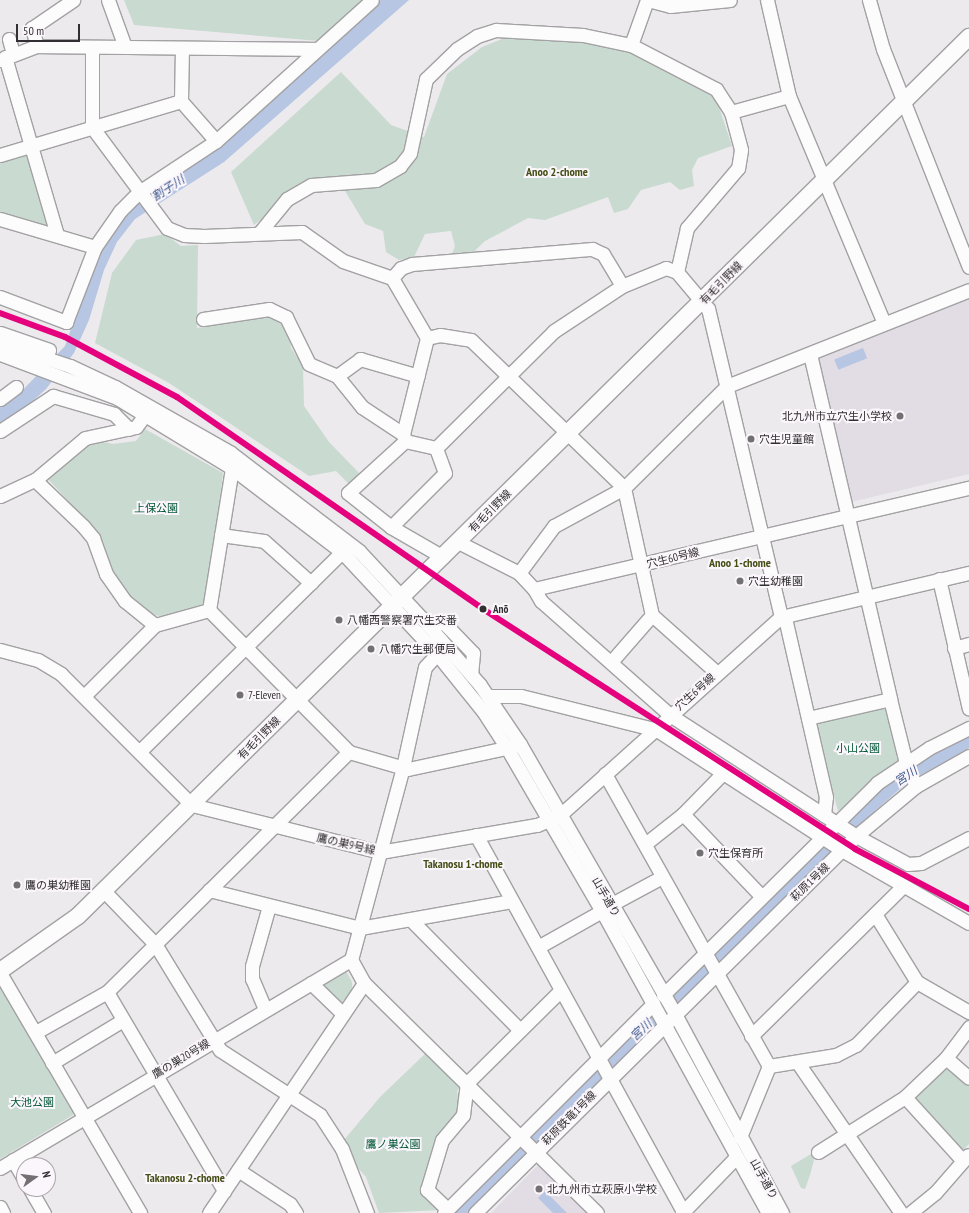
<!DOCTYPE html>
<html>
<head>
<meta charset="utf-8">
<style>
  body { margin:0 }
  #map { position:relative; width:969px; height:1213px; overflow:hidden; background:#eceaed; font-family:"PT Sans Narrow","Noto Sans JP",sans-serif }
  div>[style] { position:absolute }
  [style*='--x'] { left:calc(var(--x)*1px); top:calc(var(--y)*1px); width:calc(var(--w)*1px); rotate:calc(var(--a)*1deg) }
  .built>* { inset:0; background:#e2dce4 }
  .green>* { inset:0; background:#c9dad1 }
  .water>* { inset:0; background:#b7c6e2; transform-origin:0 0 }
  .river>* { height:15px; margin:-7.5px; padding:0 7.5px; transform-origin:7.5px; border-radius:7.5px; background:#b7c6e2 }
  .roads { filter:drop-shadow(1px 0 #a3a1a3) drop-shadow(-1px 0 #a3a1a3) drop-shadow(0 1px #a3a1a3) drop-shadow(0 -1px #a3a1a3) }
  .minor>* { height:13px; margin:-6.5px; padding:0 6.5px; transform-origin:6.5px; border-radius:6.5px; background:#fcfcfc }
  .major>* { height:16px; margin:-8px; padding:0 8px; transform-origin:8px; border-radius:8px; background:#fcfcfc }
  .rail-1>* { height:6px; margin:-3px; padding:0 3px; transform-origin:3px; border-radius:3px; background:#e5007d }
  .dots>* { width:11px; height:11px; translate:-50% -50%; box-sizing:border-box; border:2px solid #fbf6fb; border-radius:50% }
  span { translate:-50% -50%; white-space:nowrap; text-align:center; line-height:1.15; -webkit-text-stroke:4px #fbf6fb; paint-order:stroke }
  .street-label { font-size:11px; color:#312f31 }
  .poi-label { font-size:11px; color:#312f31 }
  .right { translate:-100% -50%; text-align:right }
  .left { translate:0 -50%; text-align:left }
  .park-label { font-size:11px; color:#015736 }
  .stop-label { font-size:11px; color:#312f31; font-weight:700 }
  .neighbourhood-label { font-size:12px; color:#444d14; font-weight:700 }
  .water-label { font-size:12px; color:#3a578b; font-style:italic }
  .north { position:absolute; left:16px; top:1157px; width:40px; height:40px; box-sizing:border-box; background:#fbf6fb; border:1px solid #aaa6aa; border-radius:50%; rotate:76deg; font-size:11px; font-weight:700; line-height:16px; text-align:center; color:#312f31 }
  .north::after { content:''; display:block; margin:auto; width:14px; height:18px; background:#727073; clip-path:polygon(50% 0,100% 100%,50% 72%,0 100%) }
  .scale { position:absolute; left:16px; top:24px; width:64px; height:18px; box-sizing:border-box; border:2px solid #312f31; border-top:0; padding-left:5px; font-size:12px; line-height:14px; white-space:nowrap; color:#312f31; -webkit-text-stroke:3px #fbf6fb; paint-order:stroke }
</style>
</head>
<body>
<div id="map">
  <div class="built">
    <div style="clip-path:polygon(969px 299px,969px 474px,851px 502px,817px 359px)"></div>
    <div style="clip-path:polygon(539px 1164px,587px 1213px,491px 1213px)"></div>
  </div>
  <div class="green">
    <div style="clip-path:polygon(124px 0,365px 0,319px 41px,134px 25px)"></div>
    <div style="clip-path:polygon(514px 34px,616px 42px,714px 92px,732px 146px,698px 158px,692px 170px,694px 186px,680px 190px,670px 182px,641px 190px,628px 209px,614px 213px,608px 197px,545px 220px,528px 218px,485px 241px,464px 261px,450px 259px,455px 246px,451px 231px,425px 234px,414px 257px,399px 260px,386px 252px,383px 231px,365px 224px,336px 176px,309px 181px,254px 225px,231px 172px,341px 72px,391px 125px,424px 137px,447px 74px,482px 47px)"></div>
    <div style="clip-path:polygon(26px 152px,51px 224px,48px 227px,0 213px,0 160px)"></div>
    <div style="clip-path:polygon(165px 234px,181px 246px,198px 245px,197px 328px,270px 317px,289px 329px,291px 348px,303px 366px,304px 406px,329px 442px,360px 474px,349px 484px,336px 471px,309px 476px,169px 383px,95px 343px,112px 273px,136px 240px)"></div>
    <div style="clip-path:polygon(145px 429px,223px 473px,208px 599px,201px 607px,161px 616px,152px 615px,130px 597px,117px 580px,100px 545px,99px 534px,46px 477px,94px 440px,113px 444px,136px 441px)"></div>
    <div style="clip-path:polygon(886px 706px,898px 763px,838px 811px,814px 722px)"></div>
    <div style="clip-path:polygon(346px 971px,352px 982px,352px 992px,341px 1003px,317px 985px)"></div>
    <div style="clip-path:polygon(0 985px,74px 1110px,73px 1115px,0 1159px)"></div>
    <div style="clip-path:polygon(428px 1051px,461px 1086px,457px 1091px,461px 1112px,423px 1190px,440px 1210px,379px 1213px,366px 1177px,356px 1166px,344px 1140px,380px 1097px)"></div>
    <div style="clip-path:polygon(946px 1063px,969px 1083px,969px 1144px,960px 1153px,910px 1097px)"></div>
    <div style="clip-path:polygon(811px 1154px,814px 1160px,810px 1175px,805px 1189px,801px 1188px,791px 1166px)"></div>
  </div>
  <div class="water">
    <div style="clip-path:polygon(381px 0,409px 0,224px 162px,135px 219px,117px 242px,104px 270px,89px 320px,74px 353px,46px 389px,22px 411px,0 424px,0 407px,17px 396px,65px 346px,99px 248px,134px 203px,216px 148px)"></div>
    <div style="left:863px;top:348px;width:11px;height:31px;rotate:68deg"></div>
    <div style="clip-path:polygon(545px 1191px,567px 1213px,553px 1213px,538px 1198px)"></div>
  </div>
  <div class="river">
    <div style="--x:849;--y:823;--w:71;--a:-41.6"></div>
    <div style="--x:902;--y:776;--w:77;--a:-28.9"></div>
    <div style="--x:460;--y:1213;--w:514;--a:-45.08"></div>
  </div>
  <div class="roads">
    <div class="minor">
      <div style="--x:108;--y:0;--w:50;--a:70.1"></div>
      <div style="--x:648;--y:0;--w:23;--a:15"></div>
      <div style="--x:670;--y:6;--w:60;--a:-5.7"></div>
      <div style="--x:767;--y:0;--w:98;--a:77.1"></div>
      <div style="--x:789;--y:96;--w:246;--a:67.3"></div>
      <div style="--x:869;--y:0;--w:51;--a:74.1"></div>
      <div style="--x:883;--y:49;--w:234;--a:68.5"></div>
      <div style="--x:9;--y:39;--w:16;--a:75"></div>
      <div style="--x:631;--y:45;--w:48;--a:-70.4"></div>
      <div style="--x:37;--y:46;--w:19;--a:-106"></div>
      <div style="--x:32;--y:28;--w:50;--a:-34.3"></div>
      <div style="--x:92;--y:47;--w:80;--a:90"></div>
      <div style="--x:92;--y:127;--w:126;--a:53.4"></div>
      <div style="--x:167;--y:228;--w:18;--a:22"></div>
      <div style="--x:184;--y:235;--w:20;--a:3"></div>
      <div style="--x:204;--y:236;--w:98;--a:-2.3"></div>
      <div style="--x:302;--y:232;--w:50;--a:35.3"></div>
      <div style="--x:343;--y:261;--w:52;--a:19.1"></div>
      <div style="--x:392;--y:278;--w:69;--a:59.7"></div>
      <div style="--x:427;--y:338;--w:99;--a:104"></div>
      <div style="--x:403;--y:434;--w:7;--a:74"></div>
      <div style="--x:182;--y:48;--w:53;--a:91.1"></div>
      <div style="--x:181;--y:101;--w:53;--a:48.8"></div>
      <div style="--x:5;--y:57;--w:185;--a:73.7"></div>
      <div style="--x:0;--y:60;--w:40;--a:-21"></div>
      <div style="--x:37;--y:46;--w:279;--a:0.6"></div>
      <div style="--x:731;--y:112;--w:60;--a:-15.4"></div>
      <div style="--x:0;--y:155;--w:189;--a:-16.6"></div>
      <div style="--x:0;--y:219;--w:99;--a:16.4"></div>
      <div style="--x:260;--y:232;--w:43;--a:-50.7"></div>
      <div style="--x:287;--y:199;--w:28;--a:-30"></div>
      <div style="--x:311;--y:185;--w:65;--a:-4.4"></div>
      <div style="--x:376;--y:180;--w:28;--a:-30"></div>
      <div style="--x:400;--y:166;--w:16;--a:-52"></div>
      <div style="--x:410;--y:153;--w:76;--a:-77.8"></div>
      <div style="--x:426;--y:79;--w:43;--a:-44.1"></div>
      <div style="--x:457;--y:49;--w:24;--a:-33"></div>
      <div style="--x:477;--y:36;--w:20;--a:-18"></div>
      <div style="--x:496;--y:30;--w:87;--a:3.3"></div>
      <div style="--x:583;--y:35;--w:49;--a:11.8"></div>
      <div style="--x:631;--y:45;--w:96;--a:27.4"></div>
      <div style="--x:716;--y:89;--w:27;--a:57"></div>
      <div style="--x:731;--y:112;--w:39;--a:75"></div>
      <div style="--x:741;--y:150;--w:18;--a:99"></div>
      <div style="--x:738;--y:168;--w:79;--a:130.4"></div>
      <div style="--x:687;--y:228;--w:45;--a:102.8"></div>
      <div style="--x:392;--y:278;--w:13;--a:-48"></div>
      <div style="--x:401;--y:268;--w:12;--a:-20"></div>
      <div style="--x:412;--y:264;--w:181;--a:-4.8"></div>
      <div style="--x:592;--y:249;--w:12;--a:24"></div>
      <div style="--x:603;--y:254;--w:37;--a:59"></div>
      <div style="--x:0;--y:297;--w:71;--a:20.7"></div>
      <div style="--x:66;--y:322;--w:80;--a:-68.9"></div>
      <div style="--x:95;--y:247;--w:44;--a:-55.2"></div>
      <div style="--x:120;--y:211;--w:27;--a:-45"></div>
      <div style="--x:139;--y:192;--w:92;--a:-33.5"></div>
      <div style="--x:216;--y:141;--w:210;--a:-42.1"></div>
      <div style="--x:203;--y:319;--w:67;--a:-8.6"></div>
      <div style="--x:269;--y:309;--w:19;--a:25"></div>
      <div style="--x:286;--y:317;--w:52;--a:63.9"></div>
      <div style="--x:309;--y:364;--w:30;--a:23"></div>
      <div style="--x:337;--y:376;--w:40;--a:51"></div>
      <div style="--x:362;--y:407;--w:49;--a:33.4"></div>
      <div style="--x:0;--y:333;--w:52;--a:19.1"></div>
      <div style="--x:427;--y:338;--w:13;--a:-13"></div>
      <div style="--x:440;--y:335;--w:31;--a:9"></div>
      <div style="--x:471;--y:340;--w:213;--a:44"></div>
      <div style="--x:624;--y:488;--w:130;--a:77.6"></div>
      <div style="--x:652;--y:615;--w:87;--a:41.7"></div>
      <div style="--x:0;--y:343;--w:74;--a:18.2"></div>
      <div style="--x:70;--y:366;--w:50;--a:25"></div>
      <div style="--x:115;--y:387;--w:133;--a:29.6"></div>
      <div style="--x:231;--y:453;--w:161;--a:37.4"></div>
      <div style="--x:359;--y:551;--w:100;--a:47"></div>
      <div style="--x:427;--y:624;--w:81;--a:49"></div>
      <div style="--x:480;--y:685;--w:71;--a:55.9"></div>
      <div style="--x:520;--y:744;--w:311;--a:60.1"></div>
      <div style="--x:675;--y:1014;--w:226;--a:61.7"></div>
      <div style="--x:0;--y:354;--w:125;--a:20.6"></div>
      <div style="--x:117;--y:398;--w:135;--a:31.3"></div>
      <div style="--x:232;--y:468;--w:138;--a:37.4"></div>
      <div style="--x:342;--y:552;--w:139;--a:47"></div>
      <div style="--x:437;--y:654;--w:73;--a:51.1"></div>
      <div style="--x:483;--y:711;--w:44;--a:57"></div>
      <div style="--x:507;--y:748;--w:189;--a:59.8"></div>
      <div style="--x:602;--y:911;--w:345;--a:61.2"></div>
      <div style="--x:810;--y:354;--w:354;--a:76.9"></div>
      <div style="--x:890;--y:699;--w:66;--a:76"></div>
      <div style="--x:906;--y:763;--w:25;--a:67"></div>
      <div style="--x:337;--y:376;--w:29;--a:-36"></div>
      <div style="--x:360;--y:359;--w:60;--a:16.3"></div>
      <div style="--x:0;--y:399;--w:20;--a:-37"></div>
      <div style="--x:0;--y:431;--w:64;--a:-33.4"></div>
      <div style="--x:53;--y:396;--w:64;--a:16.4"></div>
      <div style="--x:114;--y:414;--w:21;--a:45"></div>
      <div style="--x:405;--y:441;--w:77;--a:137.6"></div>
      <div style="--x:348;--y:493;--w:55;--a:38.3"></div>
      <div style="--x:391;--y:527;--w:60;--a:30"></div>
      <div style="--x:35;--y:480;--w:66;--a:43.8"></div>
      <div style="--x:83;--y:526;--w:16;--a:50"></div>
      <div style="--x:93;--y:538;--w:38;--a:70"></div>
      <div style="--x:106;--y:574;--w:33;--a:55"></div>
      <div style="--x:125;--y:601;--w:38;--a:39"></div>
      <div style="--x:155;--y:625;--w:56;--a:-15.5"></div>
      <div style="--x:0;--y:496;--w:38;--a:-25"></div>
      <div style="--x:35;--y:480;--w:65;--a:-40"></div>
      <div style="--x:85;--y:438;--w:52;--a:-12.2"></div>
      <div style="--x:136;--y:427;--w:24;--a:-54"></div>
      <div style="--x:391;--y:527;--w:76;--a:-45"></div>
      <div style="--x:445;--y:473;--w:27;--a:-110"></div>
      <div style="--x:221;--y:535;--w:43;--a:7.9"></div>
      <div style="--x:264;--y:541;--w:63;--a:41.8"></div>
      <div style="--x:458;--y:542;--w:68;--a:26.9"></div>
      <div style="--x:519;--y:573;--w:22;--a:47"></div>
      <div style="--x:534;--y:589;--w:447;--a:-13.1"></div>
      <div style="--x:519;--y:573;--w:59;--a:-53.3"></div>
      <div style="--x:554;--y:526;--w:80;--a:-28.5"></div>
      <div style="--x:624;--y:488;--w:145;--a:-44.7"></div>
      <div style="--x:727;--y:386;--w:260;--a:-21.6"></div>
      <div style="--x:939;--y:579;--w:133;--a:77"></div>
      <div style="--x:534;--y:589;--w:14;--a:60"></div>
      <div style="--x:541;--y:601;--w:172;--a:41.5"></div>
      <div style="--x:670;--y:715;--w:222;--a:33"></div>
      <div style="--x:856;--y:836;--w:59;--a:28.3"></div>
      <div style="--x:908;--y:864;--w:13;--a:-4"></div>
      <div style="--x:921;--y:863;--w:54;--a:-27.5"></div>
      <div style="--x:209;--y:610;--w:199;--a:45.4"></div>
      <div style="--x:349;--y:752;--w:61;--a:16.1"></div>
      <div style="--x:408;--y:769;--w:109;--a:-12.1"></div>
      <div style="--x:209;--y:610;--w:144;--a:-80.8"></div>
      <div style="--x:427;--y:624;--w:17;--a:-3"></div>
      <div style="--x:444;--y:623;--w:42;--a:46"></div>
      <div style="--x:473;--y:653;--w:22;--a:95"></div>
      <div style="--x:954;--y:648;--w:16;--a:-15"></div>
      <div style="--x:0;--y:650;--w:39;--a:15"></div>
      <div style="--x:38;--y:660;--w:27;--a:31"></div>
      <div style="--x:61;--y:674;--w:185;--a:45"></div>
      <div style="--x:192;--y:805;--w:194;--a:14"></div>
      <div style="--x:380;--y:852;--w:159;--a:-9.8"></div>
      <div style="--x:537;--y:825;--w:25;--a:-23"></div>
      <div style="--x:560;--y:815;--w:297;--a:-41.9"></div>
      <div style="--x:781;--y:617;--w:317;--a:-103.3"></div>
      <div style="--x:708;--y:309;--w:48;--a:-130"></div>
      <div style="--x:677;--y:272;--w:12;--a:-160"></div>
      <div style="--x:666;--y:268;--w:48;--a:157.8"></div>
      <div style="--x:622;--y:286;--w:82;--a:146.5"></div>
      <div style="--x:554;--y:331;--w:166;--a:135.2"></div>
      <div style="--x:436;--y:448;--w:32;--a:-167"></div>
      <div style="--x:611;--y:662;--w:62;--a:-48.9"></div>
      <div style="--x:85;--y:695;--w:99;--a:-45"></div>
      <div style="--x:488;--y:696;--w:33;--a:0"></div>
      <div style="--x:521;--y:696;--w:140;--a:14"></div>
      <div style="--x:657;--y:730;--w:221;--a:33"></div>
      <div style="--x:842;--y:850;--w:146;--a:29.9"></div>
      <div style="--x:808;--y:718;--w:84;--a:-13"></div>
      <div style="--x:140;--y:751;--w:284;--a:-44.6"></div>
      <div style="--x:605;--y:774;--w:335;--a:60.7"></div>
      <div style="--x:683;--y:814;--w:113;--a:46.4"></div>
      <div style="--x:824;--y:815;--w:18;--a:-84"></div>
      <div style="--x:826;--y:797;--w:179;--a:-102.9"></div>
      <div style="--x:786;--y:623;--w:8;--a:-130"></div>
      <div style="--x:781;--y:617;--w:193;--a:-13.2"></div>
      <div style="--x:476;--y:835;--w:431;--a:61.2"></div>
      <div style="--x:645;--y:844;--w:48;--a:-38.3"></div>
      <div style="--x:683;--y:814;--w:59;--a:-45.7"></div>
      <div style="--x:209;--y:890;--w:156;--a:14.1"></div>
      <div style="--x:360;--y:928;--w:154;--a:-10.1"></div>
      <div style="--x:104;--y:891;--w:74;--a:46.1"></div>
      <div style="--x:155;--y:944;--w:124;--a:58.5"></div>
      <div style="--x:220;--y:1050;--w:119;--a:33"></div>
      <div style="--x:320;--y:1115;--w:40;--a:57.1"></div>
      <div style="--x:342;--y:1149;--w:69;--a:68.7"></div>
      <div style="--x:610;--y:905;--w:59;--a:-28.3"></div>
      <div style="--x:875;--y:914;--w:80;--a:58.3"></div>
      <div style="--x:917;--y:982;--w:60;--a:30"></div>
      <div style="--x:411;--y:920;--w:155;--a:45.3"></div>
      <div style="--x:538;--y:947;--w:73;--a:-29.4"></div>
      <div style="--x:0;--y:973;--w:278;--a:59.7"></div>
      <div style="--x:311;--y:983;--w:43;--a:44.1"></div>
      <div style="--x:364;--y:983;--w:327;--a:44.6"></div>
      <div style="--x:107;--y:992;--w:231;--a:59.5"></div>
      <div style="--x:663;--y:995;--w:301;--a:-44.7"></div>
      <div style="--x:877;--y:783;--w:63;--a:-33.9"></div>
      <div style="--x:929;--y:748;--w:45;--a:-26.6"></div>
      <div style="--x:265;--y:1009;--w:33;--a:-113"></div>
      <div style="--x:252;--y:979;--w:13;--a:-90"></div>
      <div style="--x:252;--y:966;--w:62;--a:-74.2"></div>
      <div style="--x:36;--y:1032;--w:81;--a:-29.4"></div>
      <div style="--x:107;--y:992;--w:341;--a:-44.8"></div>
      <div style="--x:751;--y:1036;--w:212;--a:-44.6"></div>
      <div style="--x:946;--y:1058;--w:30;--a:41"></div>
      <div style="--x:52;--y:1063;--w:83;--a:-31.2"></div>
      <div style="--x:798;--y:1063;--w:182;--a:55.5"></div>
      <div style="--x:905;--y:1097;--w:86;--a:47.8"></div>
      <div style="--x:740;--y:1137;--w:77;--a:-67.8"></div>
      <div style="--x:769;--y:1066;--w:68;--a:-9.3"></div>
      <div style="--x:836;--y:1055;--w:22;--a:-27"></div>
      <div style="--x:856;--y:1045;--w:88;--a:-45.9"></div>
      <div style="--x:818;--y:1152;--w:103;--a:-32.3"></div>
      <div style="--x:905;--y:1097;--w:57;--a:-43.6"></div>
      <div style="--x:946;--y:1058;--w:39;--a:-53"></div>
      <div style="--x:13;--y:1160;--w:22;--a:60"></div>
      <div style="--x:0;--y:1168;--w:408;--a:-30.7"></div>
      <div style="--x:238;--y:1170;--w:62;--a:33.2"></div>
      <div style="--x:290;--y:1204;--w:11;--a:56"></div>
      <div style="--x:30;--y:1189;--w:28;--a:60"></div>
      <div style="--x:0;--y:1207;--w:7;--a:63"></div>
      <div style="--x:447;--y:1209;--w:28;--a:-136"></div>
      <div style="--x:427;--y:1190;--w:52;--a:-73.3"></div>
      <div style="--x:442;--y:1140;--w:33;--a:-50"></div>
      <div style="--x:463;--y:1115;--w:32;--a:-83"></div>
      <div style="--x:467;--y:1083;--w:132;--a:-44.7"></div>
      <div style="--x:209;--y:1213;--w:277;--a:-56"></div>
      <div style="--x:364;--y:983;--w:26;--a:-119"></div>
      <div style="--x:351;--y:960;--w:200;--a:-74.9"></div>
      <div style="--x:403;--y:767;--w:102;--a:-77.6"></div>
      <div style="--x:425;--y:667;--w:18;--a:-47"></div>
      <div style="--x:444;--y:1213;--w:296;--a:-45"></div>
      <div style="--x:475;--y:1213;--w:536;--a:-44.7"></div>
      <div style="--x:856;--y:836;--w:78;--a:-39.8"></div>
      <div style="--x:916;--y:786;--w:61;--a:-29.5"></div>
      <div style="--x:682;--y:1213;--w:78;--a:-46"></div>
      <div style="--x:910;--y:1213;--w:32;--a:-39"></div>
      <div style="--x:935;--y:1193;--w:50;--a:-49"></div>
    </div>
    <div class="major">
      <div style="--x:0;--y:971;--w:95;--a:-35.2"></div>
      <div style="--x:78;--y:916;--w:1252;--a:-44.61"></div>
    </div>
  </div>
  <div class="rail-1">
    <div style="--x:0;--y:313;--w:69;--a:20.3"></div>
    <div style="--x:65;--y:337;--w:127;--a:28.2"></div>
    <div style="--x:177;--y:397;--w:372;--a:34.7"></div>
    <div style="--x:483;--y:609;--w:443;--a:32.8"></div>
    <div style="--x:855;--y:849;--w:129;--a:27.8"></div>
  </div>
  <div class="dots">
    <div style="left:900px;top:416px;background:#727073"></div>
    <div style="left:751px;top:439px;background:#727073"></div>
    <div style="left:740px;top:581px;background:#727073"></div>
    <div style="left:483px;top:609px;background:#312f31"></div>
    <div style="left:339px;top:620px;background:#727073"></div>
    <div style="left:371px;top:649px;background:#727073"></div>
    <div style="left:240px;top:695px;background:#727073"></div>
    <div style="left:700px;top:853px;background:#727073"></div>
    <div style="left:17px;top:885px;background:#727073"></div>
    <div style="left:539px;top:1189px;background:#727073"></div>
  </div>
  <div class="street-label">
    <span style="left:721px;top:283px;rotate:-45deg">有毛引野線</span>
    <span style="left:490px;top:511px;rotate:-45deg">有毛引野線</span>
    <span style="left:673px;top:558px;rotate:-14deg">穴生60号線</span>
    <span style="left:695px;top:692px;rotate:-42deg">穴生6号線</span>
    <span style="left:259px;top:738px;rotate:-45deg">有毛引野線</span>
    <span style="left:346px;top:844px;rotate:13deg">鷹の巣9号線</span>
    <span style="left:810px;top:882px;rotate:-44deg">萩原1号線</span>
    <span style="left:606px;top:897px;rotate:60deg">山手通り</span>
    <span style="left:181px;top:1059px;rotate:-31deg">鷹の巣20号線</span>
    <span style="left:569px;top:1118px;rotate:-45deg">萩原鉄竜1号線</span>
    <span style="left:764px;top:1179px;rotate:61deg">山手通り</span>
  </div>
  <div class="poi-label">
    <span class="right" style="left:892px;top:416px">北九州市立穴生小学校</span>
    <span class="left" style="left:759px;top:439px">穴生児童館</span>
    <span class="left" style="left:748px;top:581px">穴生幼稚園</span>
    <span class="left" style="left:347px;top:620px">八幡西警察署穴生交番</span>
    <span class="left" style="left:379px;top:649px">八幡穴生郵便局</span>
    <span class="left" style="left:248px;top:695px">7-Eleven</span>
    <span class="left" style="left:708px;top:853px">穴生保育所</span>
    <span class="left" style="left:25px;top:885px">鷹の巣幼稚園</span>
    <span class="left" style="left:547px;top:1189px">北九州市立萩原小学校</span>
  </div>
  <div class="park-label">
    <span style="left:156px;top:508px">上保公園</span>
    <span style="left:858px;top:748px">小山公園</span>
    <span style="left:32px;top:1102px">大池公園</span>
    <span style="left:393px;top:1144px">鷹ノ巣公園</span>
  </div>
  <div class="stop-label">
    <span class="left" style="left:493px;top:609px">Anō</span>
  </div>
  <div class="neighbourhood-label">
    <span style="left:557px;top:172px">Anoo 2-chome</span>
    <span style="left:740px;top:563px">Anoo 1-chome</span>
    <span style="left:463px;top:864px">Takanosu 1-chome</span>
    <span style="left:185px;top:1178px">Takanosu 2-chome</span>
  </div>
  <div class="water-label">
    <span style="left:168px;top:188px;rotate:-33deg">割子川</span>
    <span style="left:906px;top:776px;rotate:-34deg">宮川</span>
    <span style="left:641px;top:1030px;rotate:-43deg">宮川</span>
  </div>
  <div class="north">N</div>
  <div class="scale">50 m</div>
</div>
</body>
</html>
